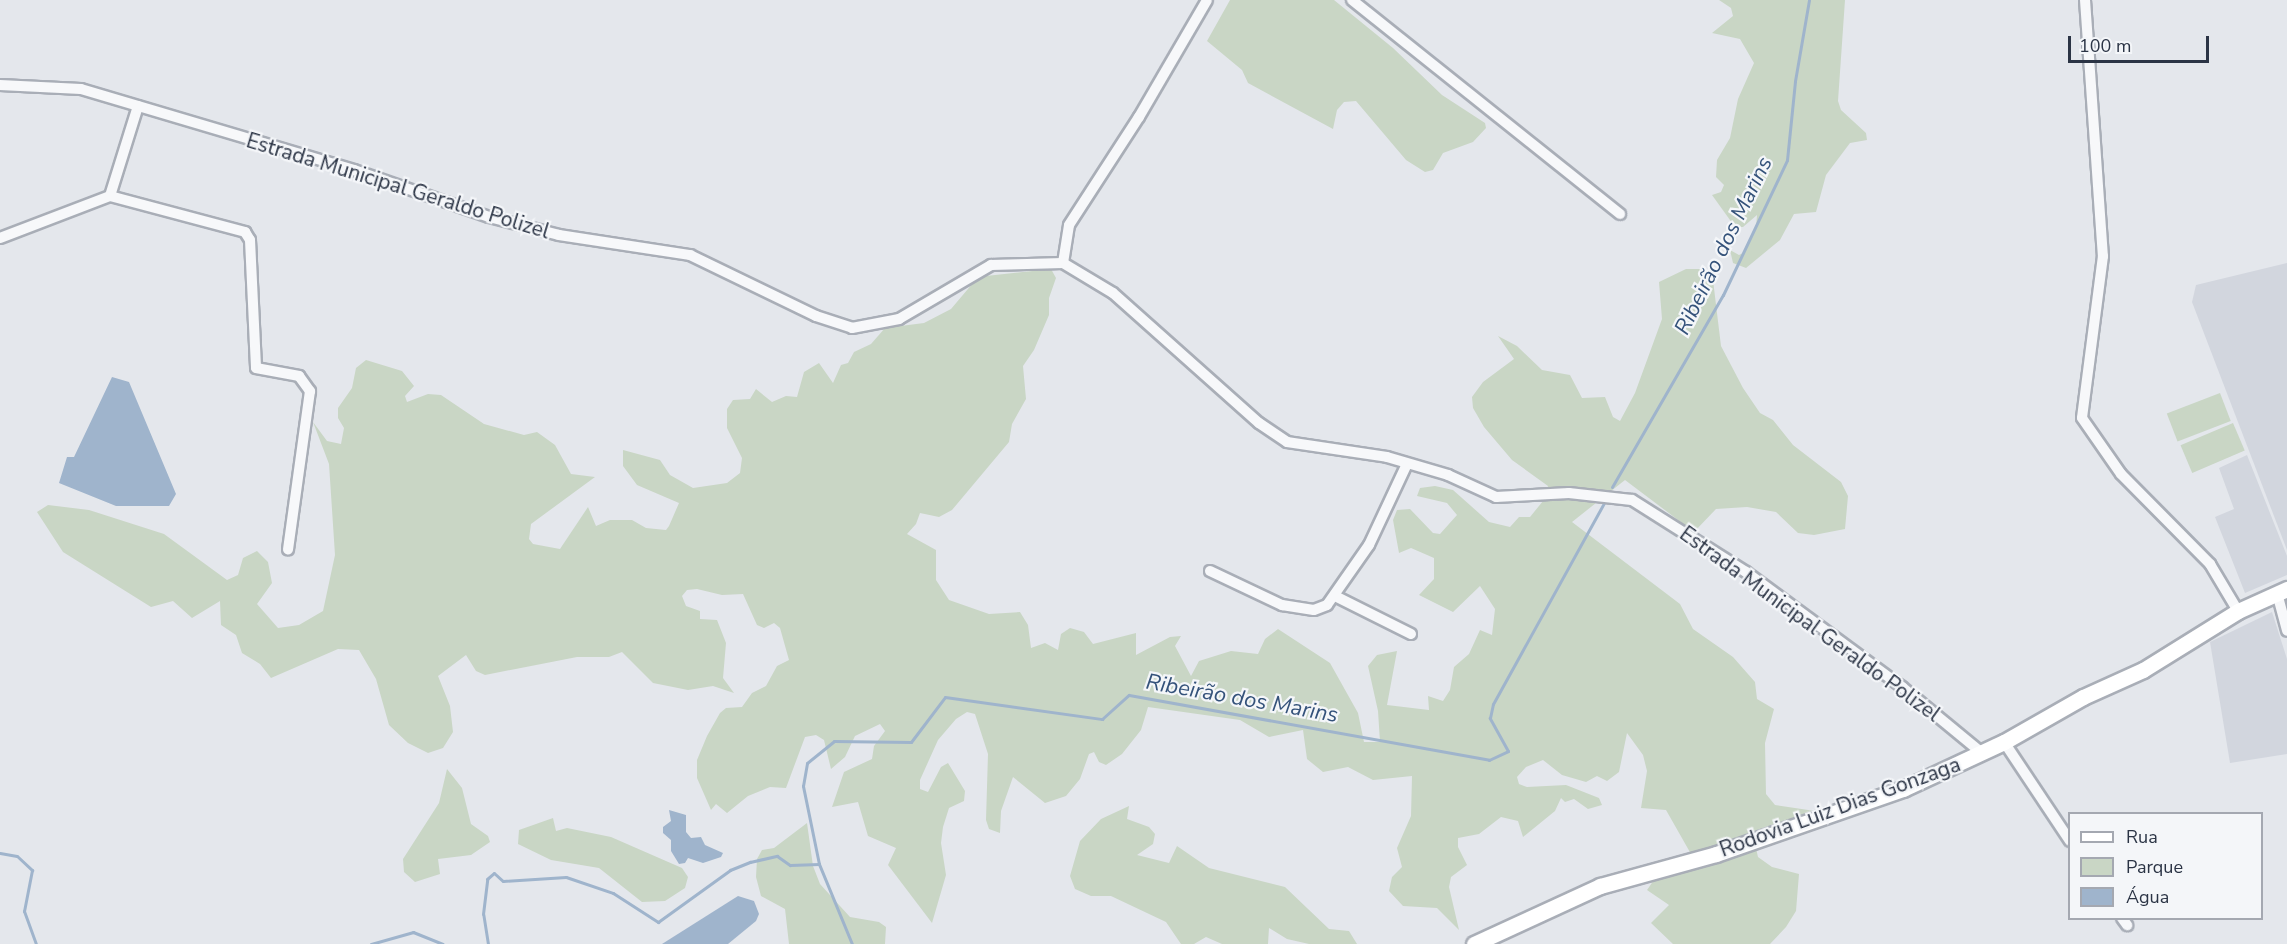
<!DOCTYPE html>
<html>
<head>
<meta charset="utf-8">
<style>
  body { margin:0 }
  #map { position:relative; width:2287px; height:944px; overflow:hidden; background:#e4e7ec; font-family:"Nunito Sans",sans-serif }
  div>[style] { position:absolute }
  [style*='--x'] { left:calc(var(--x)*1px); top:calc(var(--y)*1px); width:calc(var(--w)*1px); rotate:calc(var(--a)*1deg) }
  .built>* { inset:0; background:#d2d6de }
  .green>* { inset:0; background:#c9d6c5; transform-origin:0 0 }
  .water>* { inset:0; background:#9fb4cc }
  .stream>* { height:3px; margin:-1.5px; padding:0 1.5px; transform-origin:1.5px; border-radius:1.5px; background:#9fb4cc }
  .roads { filter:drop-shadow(2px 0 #a9aeb7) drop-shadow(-2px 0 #a9aeb7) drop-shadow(0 2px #a9aeb7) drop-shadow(0 -2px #a9aeb7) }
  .street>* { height:10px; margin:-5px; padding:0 5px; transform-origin:5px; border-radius:5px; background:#f7f8fa }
  .secondary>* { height:15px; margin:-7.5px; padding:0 7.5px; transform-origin:7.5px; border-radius:7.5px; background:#fff }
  span { translate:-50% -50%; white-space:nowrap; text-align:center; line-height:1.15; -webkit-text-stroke:4.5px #f4f6f9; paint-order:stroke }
  .street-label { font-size:21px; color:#2b3445 }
  .water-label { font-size:22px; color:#34527a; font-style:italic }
  .legend { position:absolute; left:2068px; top:812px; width:195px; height:108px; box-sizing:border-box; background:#f4f6f9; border:2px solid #a4a8b1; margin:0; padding:8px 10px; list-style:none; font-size:18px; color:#2b3445 }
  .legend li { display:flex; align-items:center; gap:12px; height:30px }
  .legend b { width:30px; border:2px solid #a4a8b1 }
  .scale { position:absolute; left:2068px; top:36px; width:141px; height:27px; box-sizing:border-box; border:3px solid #2b3445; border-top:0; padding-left:8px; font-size:18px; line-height:21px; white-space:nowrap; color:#2b3445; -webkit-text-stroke:4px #f4f6f9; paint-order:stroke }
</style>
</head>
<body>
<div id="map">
  <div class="built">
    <div style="clip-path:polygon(2287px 263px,2287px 550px,2192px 302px,2196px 285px)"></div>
    <div style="clip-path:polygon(2247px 455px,2287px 556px,2287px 575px,2245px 593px,2215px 517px,2234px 509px,2219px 468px)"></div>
    <div style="clip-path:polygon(2272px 612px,2287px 659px,2287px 754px,2230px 763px,2210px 642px)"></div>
  </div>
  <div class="green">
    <div style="clip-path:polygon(1230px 0,1334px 0,1393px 48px,1442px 95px,1485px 123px,1486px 128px,1473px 142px,1443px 153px,1433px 170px,1425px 172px,1406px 160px,1356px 101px,1344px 102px,1337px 110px,1333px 129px,1248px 83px,1242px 70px,1207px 41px)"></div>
    <div style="clip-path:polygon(1719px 0,1845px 0,1838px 101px,1841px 110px,1866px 133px,1867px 140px,1850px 143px,1826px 175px,1816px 212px,1794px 214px,1780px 240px,1746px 268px,1733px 263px,1730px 250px,1739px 255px,1743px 253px,1756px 229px,1757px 215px,1743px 227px,1735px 227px,1712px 195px,1721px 192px,1724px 185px,1716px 177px,1717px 160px,1730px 138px,1738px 99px,1754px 63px,1740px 39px,1712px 33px,1733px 16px,1731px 8px)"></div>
    <div style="clip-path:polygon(1051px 269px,1056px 278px,1049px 298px,1049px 315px,1034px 350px,1023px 366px,1026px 399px,1012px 424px,1009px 442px,952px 510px,939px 517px,920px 513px,916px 524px,907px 534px,936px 550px,936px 580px,949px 600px,989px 614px,1020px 612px,1028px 625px,1031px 648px,1045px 643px,1058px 650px,1061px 634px,1070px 628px,1084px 632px,1093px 644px,1136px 633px,1136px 655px,1170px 637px,1181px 636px,1175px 646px,1191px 676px,1199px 661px,1231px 651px,1258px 654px,1265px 639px,1278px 629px,1330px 663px,1358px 713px,1364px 742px,1380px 742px,1378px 711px,1368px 666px,1377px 655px,1397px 651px,1387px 705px,1429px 710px,1428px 696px,1443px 701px,1450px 690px,1454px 667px,1469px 654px,1480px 630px,1492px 635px,1495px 609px,1480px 586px,1453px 612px,1419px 595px,1434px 579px,1434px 558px,1411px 548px,1399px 553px,1393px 520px,1397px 510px,1410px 509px,1433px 533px,1440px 534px,1457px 515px,1447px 503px,1417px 496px,1420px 488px,1435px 486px,1453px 490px,1489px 522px,1510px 527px,1519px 517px,1530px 517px,1543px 501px,1548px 486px,1512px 460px,1484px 427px,1473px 408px,1472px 397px,1483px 382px,1514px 359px,1498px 336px,1517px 346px,1542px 370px,1570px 375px,1582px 398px,1605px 397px,1613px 417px,1620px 421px,1635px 393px,1662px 319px,1659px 282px,1686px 269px,1702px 269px,1713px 280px,1721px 346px,1743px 388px,1760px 413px,1773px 420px,1793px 445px,1841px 482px,1848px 496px,1845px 529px,1814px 535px,1798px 533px,1776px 512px,1747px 507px,1716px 509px,1694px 532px,1625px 480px,1572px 522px,1680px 604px,1693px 629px,1733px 657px,1755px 682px,1757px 699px,1774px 709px,1765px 743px,1766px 794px,1775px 805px,1815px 811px,1755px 844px,1758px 857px,1772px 867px,1799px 874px,1796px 911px,1786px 927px,1770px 944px,1673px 944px,1651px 923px,1669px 905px,1647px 890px,1656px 877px,1676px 875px,1720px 856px,1691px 854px,1666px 810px,1641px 808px,1647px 771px,1643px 755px,1627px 733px,1619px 772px,1607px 781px,1597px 776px,1586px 782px,1562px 775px,1543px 760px,1526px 767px,1517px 777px,1519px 784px,1527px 787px,1566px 785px,1599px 798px,1602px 805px,1588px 809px,1574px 799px,1565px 802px,1561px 798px,1555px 811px,1523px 837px,1518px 821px,1501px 817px,1479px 834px,1458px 838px,1458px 847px,1467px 865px,1451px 877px,1449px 887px,1459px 930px,1437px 908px,1403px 906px,1389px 891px,1392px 877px,1402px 867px,1397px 848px,1411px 816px,1412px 776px,1373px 780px,1348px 767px,1323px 772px,1307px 759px,1303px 730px,1269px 737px,1240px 720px,1148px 707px,1141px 730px,1122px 754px,1106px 765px,1099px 762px,1094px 752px,1089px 754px,1080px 779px,1066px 796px,1045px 803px,1013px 777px,1001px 811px,1000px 833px,989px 829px,986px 820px,988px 754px,975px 714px,967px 712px,956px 719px,938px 740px,920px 780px,920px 789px,928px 792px,941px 767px,948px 763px,965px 791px,964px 801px,949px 808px,943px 827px,941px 843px,946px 875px,932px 923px,888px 865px,896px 848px,868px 836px,858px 802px,832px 807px,844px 772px,872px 759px,874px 746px,885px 731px,880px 724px,855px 736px,845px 757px,831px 769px,824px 740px,816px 735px,805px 737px,786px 788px,770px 787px,748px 796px,727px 813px,716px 804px,711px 810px,697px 778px,697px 760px,707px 736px,720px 713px,726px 708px,742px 707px,752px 693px,766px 686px,777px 666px,789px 660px,780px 628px,774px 623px,764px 628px,757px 625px,743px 594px,722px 595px,697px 589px,687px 590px,682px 596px,686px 606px,700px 611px,700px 619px,717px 620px,726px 643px,723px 678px,734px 693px,713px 686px,688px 690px,653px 683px,622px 652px,609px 657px,577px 657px,485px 675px,476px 671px,466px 655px,438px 676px,450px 706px,453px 732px,443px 748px,428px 753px,408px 743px,389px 725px,376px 679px,359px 650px,338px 649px,271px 678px,260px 664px,242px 653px,236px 635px,221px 625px,220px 601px,192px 618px,173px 601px,151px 607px,63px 552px,37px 512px,48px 505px,89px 510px,164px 534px,227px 580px,238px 575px,243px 558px,257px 551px,268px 562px,272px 583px,257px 604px,278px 628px,299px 625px,323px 611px,335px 555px,329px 464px,313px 422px,327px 441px,341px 444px,344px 428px,338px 418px,338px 408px,352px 388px,356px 368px,366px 360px,402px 371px,414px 386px,405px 396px,407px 402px,428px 394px,441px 395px,484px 424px,524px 435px,537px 432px,555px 445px,571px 474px,595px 477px,531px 524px,529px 539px,533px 544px,560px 549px,588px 507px,596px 526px,610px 520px,632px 520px,646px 528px,666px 530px,669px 526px,679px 503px,637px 485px,623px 466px,623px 450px,660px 460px,670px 475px,693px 488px,727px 483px,740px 473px,742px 458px,727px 428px,727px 409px,733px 400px,750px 399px,756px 389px,772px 402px,786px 396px,797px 397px,804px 372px,819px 363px,833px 383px,841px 365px,848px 363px,854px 352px,871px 344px,885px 328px,924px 323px,951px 309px,973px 283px,986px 276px)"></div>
    <div style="left:2220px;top:393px;width:30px;height:57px;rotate:69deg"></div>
    <div style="left:2233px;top:423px;width:30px;height:57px;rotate:67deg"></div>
    <div style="clip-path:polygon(447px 769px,462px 788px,471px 824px,488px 836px,490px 842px,471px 855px,438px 859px,440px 874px,415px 882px,404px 872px,403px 859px,439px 803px)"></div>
    <div style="clip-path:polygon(1129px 806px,1127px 819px,1149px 827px,1155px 834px,1153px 844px,1137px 855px,1169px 863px,1177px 846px,1209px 868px,1285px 887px,1329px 929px,1349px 931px,1357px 944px,1309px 944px,1287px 939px,1269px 928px,1268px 944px,1222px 944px,1206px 937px,1194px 944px,1181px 944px,1166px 922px,1111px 896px,1091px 896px,1075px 889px,1070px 876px,1080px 841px,1101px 819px)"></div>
    <div style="clip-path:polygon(553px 818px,556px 831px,567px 828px,611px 837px,682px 868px,688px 877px,685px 888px,665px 901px,642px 902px,599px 868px,551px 860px,518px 844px,519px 830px)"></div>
    <div style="clip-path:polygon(807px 823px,813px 866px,820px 884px,850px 917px,879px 922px,886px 927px,885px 944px,789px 944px,785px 909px,761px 896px,756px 877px,757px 859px,762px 850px,774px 848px)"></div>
  </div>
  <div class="water">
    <div style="clip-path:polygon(112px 377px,129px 382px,176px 494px,169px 506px,116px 506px,59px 483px,67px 457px,74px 457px)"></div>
    <div style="clip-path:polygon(669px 810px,686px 815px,686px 832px,691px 838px,701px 837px,705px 845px,723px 853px,721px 857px,703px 863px,688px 858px,685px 863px,679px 864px,671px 851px,671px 840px,663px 833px,663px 827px,671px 821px)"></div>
    <div style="clip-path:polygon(738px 896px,754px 901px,759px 914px,756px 921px,728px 944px,662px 944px)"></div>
  </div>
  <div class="stream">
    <div style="--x:1612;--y:487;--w:222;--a:-60"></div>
    <div style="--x:1723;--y:295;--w:149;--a:-64.6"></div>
    <div style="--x:1787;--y:160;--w:79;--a:-84.2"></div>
    <div style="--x:1795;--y:81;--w:82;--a:-80.2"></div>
    <div style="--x:0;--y:853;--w:17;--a:10"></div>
    <div style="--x:17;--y:856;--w:21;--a:43"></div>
    <div style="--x:32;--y:870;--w:42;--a:101"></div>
    <div style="--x:24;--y:911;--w:35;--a:70"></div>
    <div style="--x:371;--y:944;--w:44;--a:-15.9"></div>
    <div style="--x:413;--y:932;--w:32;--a:22"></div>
    <div style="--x:488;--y:944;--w:30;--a:-99"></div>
    <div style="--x:483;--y:914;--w:35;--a:-83"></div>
    <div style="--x:487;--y:879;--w:9;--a:-41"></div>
    <div style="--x:494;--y:873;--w:12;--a:42"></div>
    <div style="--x:503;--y:881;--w:63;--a:-3.6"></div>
    <div style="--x:566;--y:877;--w:50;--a:18.8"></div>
    <div style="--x:613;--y:893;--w:54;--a:32.8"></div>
    <div style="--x:658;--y:922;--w:89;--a:-35.8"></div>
    <div style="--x:730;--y:870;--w:22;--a:-22"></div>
    <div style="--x:750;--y:862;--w:28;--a:-13"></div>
    <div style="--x:777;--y:856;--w:16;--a:35"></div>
    <div style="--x:790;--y:865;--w:29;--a:-2"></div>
    <div style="--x:852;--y:944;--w:87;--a:-112.4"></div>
    <div style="--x:819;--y:864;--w:80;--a:-101.6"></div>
    <div style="--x:803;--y:786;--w:23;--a:-80"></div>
    <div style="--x:807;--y:763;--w:35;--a:-39"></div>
    <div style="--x:834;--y:741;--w:77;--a:0.7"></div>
    <div style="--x:911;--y:742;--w:56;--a:-52.9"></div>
    <div style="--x:945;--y:697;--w:159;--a:8"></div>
    <div style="--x:1102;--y:719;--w:36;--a:-42"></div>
    <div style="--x:1129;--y:695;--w:366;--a:10.2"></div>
    <div style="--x:1489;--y:760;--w:21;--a:-25"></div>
    <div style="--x:1508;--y:751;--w:38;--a:-119"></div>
    <div style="--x:1490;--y:718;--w:14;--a:-78"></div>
    <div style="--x:1493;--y:704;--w:230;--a:-61.1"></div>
  </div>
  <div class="roads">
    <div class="street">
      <div style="--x:1352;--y:0;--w:343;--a:38.6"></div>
      <div style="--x:2085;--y:0;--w:257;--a:86"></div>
      <div style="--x:2103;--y:256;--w:163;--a:97.4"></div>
      <div style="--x:2082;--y:418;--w:68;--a:55.1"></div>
      <div style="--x:2121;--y:474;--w:127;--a:45.3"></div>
      <div style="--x:2210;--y:564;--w:55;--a:59.2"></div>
      <div style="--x:0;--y:85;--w:81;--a:2.8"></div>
      <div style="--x:81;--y:89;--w:285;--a:16.5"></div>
      <div style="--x:354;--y:170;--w:143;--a:19.2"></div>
      <div style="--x:489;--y:217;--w:72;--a:14.4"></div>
      <div style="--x:559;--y:235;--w:133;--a:8.7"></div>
      <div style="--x:690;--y:255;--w:140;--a:25.8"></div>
      <div style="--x:816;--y:316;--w:38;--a:18"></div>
      <div style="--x:852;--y:328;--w:48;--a:-10.8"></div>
      <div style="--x:899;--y:319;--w:107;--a:-30.4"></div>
      <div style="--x:991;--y:265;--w:72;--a:-1.6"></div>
      <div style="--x:1063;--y:263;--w:58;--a:31"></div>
      <div style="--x:1113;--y:293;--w:195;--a:41.7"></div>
      <div style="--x:1259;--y:423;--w:34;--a:34"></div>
      <div style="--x:1287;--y:442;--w:101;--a:8.5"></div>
      <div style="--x:1387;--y:457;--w:64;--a:16.4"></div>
      <div style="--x:1448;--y:475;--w:53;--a:24.6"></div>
      <div style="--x:1496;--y:497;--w:73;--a:-3.1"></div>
      <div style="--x:1569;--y:493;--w:63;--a:6.3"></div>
      <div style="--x:1632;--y:500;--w:135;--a:32.3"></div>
      <div style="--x:1746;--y:572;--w:194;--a:36.4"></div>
      <div style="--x:1902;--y:687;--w:104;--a:39.5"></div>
      <div style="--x:138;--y:106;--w:94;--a:107.3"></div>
      <div style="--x:110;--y:196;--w:140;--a:14.9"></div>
      <div style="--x:245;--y:232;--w:9;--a:58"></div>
      <div style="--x:250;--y:240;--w:128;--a:87.3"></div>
      <div style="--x:256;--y:368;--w:44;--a:10.5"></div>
      <div style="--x:299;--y:376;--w:19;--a:54"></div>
      <div style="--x:310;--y:391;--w:160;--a:97.9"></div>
      <div style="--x:0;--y:238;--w:118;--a:-20.9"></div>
      <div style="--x:1063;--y:263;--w:38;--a:-81"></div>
      <div style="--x:1069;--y:225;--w:129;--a:-57.1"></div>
      <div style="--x:1139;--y:117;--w:135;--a:-59.8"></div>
      <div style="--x:1210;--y:571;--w:80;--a:25.3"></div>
      <div style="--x:1282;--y:605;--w:32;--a:9"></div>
      <div style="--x:1314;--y:610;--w:14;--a:-21"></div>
      <div style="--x:1327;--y:605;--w:73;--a:-55"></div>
      <div style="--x:1369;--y:545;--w:89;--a:-64.9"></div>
      <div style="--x:2277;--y:593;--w:39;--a:75"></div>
      <div style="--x:1335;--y:596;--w:85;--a:26.6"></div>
      <div style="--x:2004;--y:742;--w:119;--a:56.3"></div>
      <div style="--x:2122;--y:918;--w:9;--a:54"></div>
    </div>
    <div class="secondary">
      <div style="--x:1474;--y:944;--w:139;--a:-24.7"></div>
      <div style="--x:1600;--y:886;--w:120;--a:-15.4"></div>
      <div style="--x:1716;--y:854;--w:198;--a:-19.2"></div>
      <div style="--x:1903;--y:789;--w:111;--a:-25"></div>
      <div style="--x:2004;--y:742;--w:91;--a:-29.7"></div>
      <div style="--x:2083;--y:697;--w:66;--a:-24.2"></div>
      <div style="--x:2143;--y:670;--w:112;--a:-31.8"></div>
      <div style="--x:2238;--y:611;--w:54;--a:-24.2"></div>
    </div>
  </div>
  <div class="street-label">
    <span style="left:398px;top:186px;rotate:17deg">Estrada Municipal Geraldo Polizel</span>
    <span style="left:1810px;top:624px;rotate:36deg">Estrada Municipal Geraldo Polizel</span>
    <span style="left:1840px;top:807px;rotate:-20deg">Rodovia Luiz Dias Gonzaga</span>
  </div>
  <div class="water-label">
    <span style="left:1724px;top:246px;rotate:-64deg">Ribeirão dos Marins</span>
    <span style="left:1242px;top:699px;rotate:10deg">Ribeirão dos Marins</span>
  </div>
  <ul class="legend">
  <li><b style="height:8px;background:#fff"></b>Rua</li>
  <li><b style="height:16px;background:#c9d6c5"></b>Parque</li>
  <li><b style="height:16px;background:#9fb4cc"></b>Água</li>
  </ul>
  <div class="scale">100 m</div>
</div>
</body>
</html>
